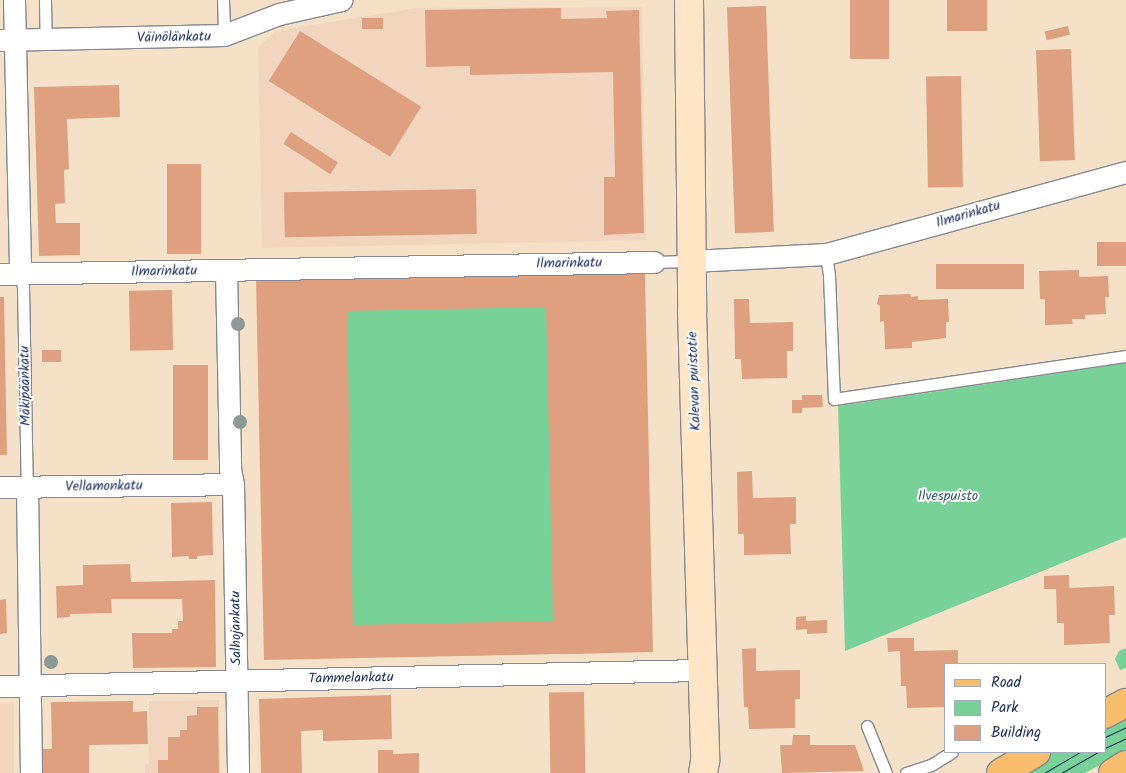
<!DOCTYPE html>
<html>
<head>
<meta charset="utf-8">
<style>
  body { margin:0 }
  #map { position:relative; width:1126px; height:773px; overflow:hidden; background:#f4e1c7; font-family:Kalam,sans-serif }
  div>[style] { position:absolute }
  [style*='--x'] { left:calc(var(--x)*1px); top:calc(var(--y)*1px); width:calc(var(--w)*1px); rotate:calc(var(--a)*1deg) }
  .built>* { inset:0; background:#f2d5be; transform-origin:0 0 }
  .green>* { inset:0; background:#78d298; transform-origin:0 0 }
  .building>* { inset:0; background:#dfa080; transform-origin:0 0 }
  .roads { filter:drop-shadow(1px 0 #888892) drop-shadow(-1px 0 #888892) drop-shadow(0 1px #888892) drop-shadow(0 -1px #888892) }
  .lane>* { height:11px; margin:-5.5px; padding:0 5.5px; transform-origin:5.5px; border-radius:5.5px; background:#fff }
  .street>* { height:21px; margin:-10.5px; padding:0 10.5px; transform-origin:10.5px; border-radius:10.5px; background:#fff }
  .secondary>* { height:28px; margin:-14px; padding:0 14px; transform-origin:14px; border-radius:14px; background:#fde5c5 }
  .primary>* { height:28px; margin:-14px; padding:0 14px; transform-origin:14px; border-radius:14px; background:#f9be6d }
  .tram>* { height:1px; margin:-0.5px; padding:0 0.5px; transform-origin:0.5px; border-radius:0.5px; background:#1b2f5e }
  .trees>* { width:14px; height:14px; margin:-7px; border-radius:50%; background:#8c9a97 }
  span { translate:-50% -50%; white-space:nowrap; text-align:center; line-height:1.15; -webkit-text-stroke:4px #fff; paint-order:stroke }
  .street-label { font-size:14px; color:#1b2f5e }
  .park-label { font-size:14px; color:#37606f }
  .legend { position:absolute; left:944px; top:663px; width:162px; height:90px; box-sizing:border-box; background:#fff; border:1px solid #a4acbf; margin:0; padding:6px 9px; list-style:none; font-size:15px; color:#1b2f5e }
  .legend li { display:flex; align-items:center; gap:10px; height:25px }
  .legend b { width:25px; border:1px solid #a4acbf }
</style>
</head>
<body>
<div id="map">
  <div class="built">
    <div style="clip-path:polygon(642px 7px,646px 240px,262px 248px,258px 48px,276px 31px,415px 8px)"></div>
    <div style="clip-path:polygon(219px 700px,220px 773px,145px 773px,145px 764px,149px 764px,149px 701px)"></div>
    <div style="left:14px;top:703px;width:70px;height:14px;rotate:90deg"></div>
  </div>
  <div class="green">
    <div style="left:607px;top:273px;width:380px;height:313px;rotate:89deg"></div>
    <div style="clip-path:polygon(1126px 363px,1126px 537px,845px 651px,838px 406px)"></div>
    <div style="clip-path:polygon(1126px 648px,1126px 668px,1120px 670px,1115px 659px,1119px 651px)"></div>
    <div style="clip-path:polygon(1126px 712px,1126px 751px,1085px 773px,1020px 773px,1053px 752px,1105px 752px,1105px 721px)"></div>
  </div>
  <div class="building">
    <div style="left:850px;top:0;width:39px;height:59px"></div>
    <div style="left:947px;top:0;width:40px;height:31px"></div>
    <div style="left:766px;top:6px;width:226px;height:39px;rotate:88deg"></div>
    <div style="clip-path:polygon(561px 8px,561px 19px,607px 18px,606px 11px,639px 10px,644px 233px,604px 235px,604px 177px,615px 177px,613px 72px,470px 75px,470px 66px,426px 67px,425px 10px)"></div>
    <div style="left:362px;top:18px;width:21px;height:11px"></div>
    <div style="left:1068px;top:26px;width:9px;height:24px;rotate:77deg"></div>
    <div style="left:300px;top:31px;width:143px;height:59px;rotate:32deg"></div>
    <div style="left:1071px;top:49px;width:111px;height:35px;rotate:88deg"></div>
    <div style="left:961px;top:76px;width:111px;height:35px;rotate:89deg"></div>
    <div style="clip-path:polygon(119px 85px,120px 117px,67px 119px,69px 169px,64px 170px,65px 203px,55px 204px,56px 223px,80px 223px,80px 255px,39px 256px,34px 87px)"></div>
    <div style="left:291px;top:132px;width:56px;height:14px;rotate:33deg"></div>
    <div style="left:167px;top:164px;width:34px;height:90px"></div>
    <div style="left:476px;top:189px;width:45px;height:192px;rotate:89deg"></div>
    <div style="left:1126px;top:242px;width:24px;height:29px;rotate:90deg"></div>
    <div style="left:1024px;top:264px;width:25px;height:88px;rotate:90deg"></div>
    <div style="clip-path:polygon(1079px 270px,1079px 277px,1108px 276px,1109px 297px,1105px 297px,1106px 314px,1085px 315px,1085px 319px,1072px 319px,1073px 324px,1045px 325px,1045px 299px,1040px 299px,1039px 271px)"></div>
    <div style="clip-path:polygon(evenodd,645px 272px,653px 652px,264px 660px,256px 280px,645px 272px,546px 307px,553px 621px,353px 625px,347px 311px,546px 307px)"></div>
    <div style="left:172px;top:290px;width:60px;height:43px;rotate:89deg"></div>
    <div style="clip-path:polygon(910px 294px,911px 297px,918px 296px,918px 300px,948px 299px,949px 322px,946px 322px,946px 338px,912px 342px,912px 348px,885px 349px,884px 321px,880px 322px,880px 306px,877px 304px,879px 295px)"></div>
    <div style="clip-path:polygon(0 297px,4px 297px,7px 455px,0 455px)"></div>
    <div style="clip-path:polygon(734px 299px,749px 299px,750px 323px,793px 322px,793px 351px,787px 351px,787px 378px,742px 379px,741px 359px,735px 359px)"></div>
    <div style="left:42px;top:350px;width:19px;height:12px"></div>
    <div style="left:173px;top:365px;width:35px;height:95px"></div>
    <div style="clip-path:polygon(802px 395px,822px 395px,823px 407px,802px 408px,802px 413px,792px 413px,792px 400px,802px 400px)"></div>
    <div style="clip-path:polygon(752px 471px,753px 498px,796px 497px,796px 524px,790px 524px,791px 554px,744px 555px,744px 534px,738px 534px,737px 472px)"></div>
    <div style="clip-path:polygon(212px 502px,213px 555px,197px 556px,197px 559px,189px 559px,189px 556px,172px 557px,171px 503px)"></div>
    <div style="clip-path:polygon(130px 564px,131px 582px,215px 580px,216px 667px,133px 668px,132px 633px,172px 633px,172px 629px,178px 629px,178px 621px,183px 621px,182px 599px,111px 599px,112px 613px,70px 614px,70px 617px,57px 618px,56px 586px,83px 585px,83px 565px)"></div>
    <div style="clip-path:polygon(1069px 575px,1069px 588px,1114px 586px,1115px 615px,1109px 615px,1110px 643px,1064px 645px,1064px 623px,1057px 623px,1056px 589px,1044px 589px,1044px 576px)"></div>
    <div style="clip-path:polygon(6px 599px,7px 633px,0 634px,0 600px)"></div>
    <div style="clip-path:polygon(806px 616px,806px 621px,827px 620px,827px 633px,807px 634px,807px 629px,796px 630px,796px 617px)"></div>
    <div style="clip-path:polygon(887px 638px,914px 638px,914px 651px,958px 650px,958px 664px,945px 664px,945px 707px,907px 708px,906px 686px,901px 686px,900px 651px,888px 652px)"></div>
    <div style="clip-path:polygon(756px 648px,756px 671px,800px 670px,800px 699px,795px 699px,795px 728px,749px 729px,748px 707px,744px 707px,742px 649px)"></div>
    <div style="left:584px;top:692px;width:81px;height:35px;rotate:89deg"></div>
    <div style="clip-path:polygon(391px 695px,392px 739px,323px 741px,323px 730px,301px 731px,302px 773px,261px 773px,259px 699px)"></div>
    <div style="clip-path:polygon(133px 701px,133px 712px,147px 711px,148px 744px,89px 745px,89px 773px,43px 773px,43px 749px,52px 749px,51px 702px)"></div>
    <div style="clip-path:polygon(197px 707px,218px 707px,219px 773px,158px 773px,158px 760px,168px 760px,168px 737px,180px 737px,180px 730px,187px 730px,187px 716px,197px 715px)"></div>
    <div style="clip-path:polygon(793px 735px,810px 735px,810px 745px,855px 745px,864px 771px,782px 773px,780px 745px,792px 745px)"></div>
    <div style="clip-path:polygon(378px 750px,393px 750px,393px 754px,419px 753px,419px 773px,378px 773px)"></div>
  </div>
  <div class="roads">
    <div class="lane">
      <div style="--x:45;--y:0;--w:39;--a:89"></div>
      <div style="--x:223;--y:0;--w:35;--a:88"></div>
      <div style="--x:826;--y:254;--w:21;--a:82"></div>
      <div style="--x:829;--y:275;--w:124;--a:87.7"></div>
      <div style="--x:834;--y:399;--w:295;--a:-8.4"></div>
      <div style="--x:654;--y:262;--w:38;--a:-2"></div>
      <div style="--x:20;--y:273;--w:14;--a:78"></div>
      <div style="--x:23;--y:287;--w:200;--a:88.9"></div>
      <div style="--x:867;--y:726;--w:51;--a:68"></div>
      <div style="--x:906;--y:773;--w:26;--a:-18"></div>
      <div style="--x:931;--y:765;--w:25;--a:-32"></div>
    </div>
    <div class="street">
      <div style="--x:14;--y:0;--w:273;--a:88.7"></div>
      <div style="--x:0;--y:40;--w:224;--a:-1.3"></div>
      <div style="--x:224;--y:35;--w:59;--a:-20.9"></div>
      <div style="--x:279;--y:14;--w:64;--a:-12.7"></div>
      <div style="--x:692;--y:261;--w:134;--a:-3"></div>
      <div style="--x:826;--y:254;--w:311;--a:-15.3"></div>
      <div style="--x:226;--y:270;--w:199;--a:88.8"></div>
      <div style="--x:230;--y:469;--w:15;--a:79"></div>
      <div style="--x:233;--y:484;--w:289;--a:89"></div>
      <div style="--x:0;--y:274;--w:654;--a:-1.05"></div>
      <div style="--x:0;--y:487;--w:233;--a:-0.7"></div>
      <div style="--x:27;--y:487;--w:286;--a:89.2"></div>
      <div style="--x:0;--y:686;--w:701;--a:-1.31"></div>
    </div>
    <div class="secondary">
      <div style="--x:689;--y:0;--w:312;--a:89.4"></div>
      <div style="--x:692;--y:312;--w:449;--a:88.3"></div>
      <div style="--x:705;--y:761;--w:12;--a:99"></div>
    </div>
    <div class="primary">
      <div style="--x:1105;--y:714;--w:24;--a:-28"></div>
      <div style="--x:1001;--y:773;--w:41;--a:-31"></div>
      <div style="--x:1113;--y:773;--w:15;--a:-32"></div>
    </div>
  </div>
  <div class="tram">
    <div style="--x:1105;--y:737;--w:23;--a:-25"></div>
    <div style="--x:1105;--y:748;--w:23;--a:-25"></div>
    <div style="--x:1044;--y:773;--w:42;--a:-30.3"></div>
    <div style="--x:1061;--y:773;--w:43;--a:-29.6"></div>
  </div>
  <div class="trees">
    <div style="left:238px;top:324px"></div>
    <div style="left:240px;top:422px"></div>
    <div style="left:51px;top:662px"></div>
  </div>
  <div class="street-label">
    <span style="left:174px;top:37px;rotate:-1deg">Väinölänkatu</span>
    <span style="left:968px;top:214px;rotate:-16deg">Ilmarinkatu</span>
    <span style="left:569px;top:263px;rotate:-1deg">Ilmarinkatu</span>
    <span style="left:164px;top:271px;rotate:-1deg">Ilmarinkatu</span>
    <span style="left:694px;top:381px;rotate:-92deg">Kalevan puistotie</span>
    <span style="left:25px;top:386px;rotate:-91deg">Mäkipäänkatu</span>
    <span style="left:104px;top:486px;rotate:-1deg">Vellamonkatu</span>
    <span style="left:236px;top:628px;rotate:-91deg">Salhojankatu</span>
    <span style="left:351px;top:678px;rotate:-1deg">Tammelankatu</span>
  </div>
  <div class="park-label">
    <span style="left:948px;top:496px">Ilvespuisto</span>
  </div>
  <ul class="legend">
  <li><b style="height:6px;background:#f9be6d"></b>Road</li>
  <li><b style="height:14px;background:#78d298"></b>Park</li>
  <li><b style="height:14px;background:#dfa080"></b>Building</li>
  </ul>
</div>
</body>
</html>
